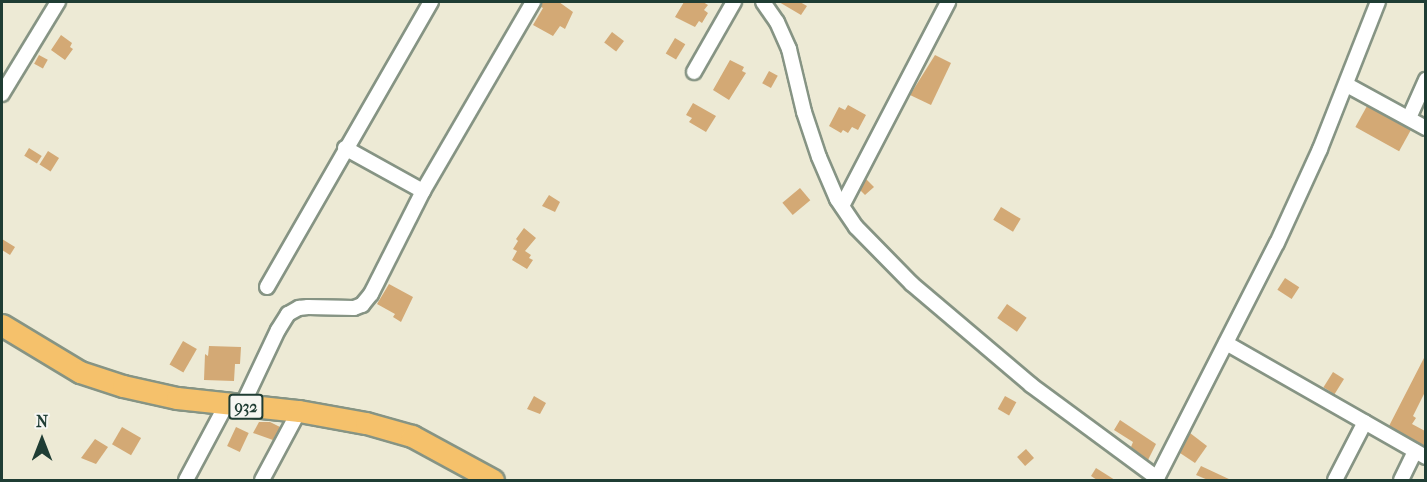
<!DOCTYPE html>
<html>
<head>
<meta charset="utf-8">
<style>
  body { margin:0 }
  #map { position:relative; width:1427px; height:482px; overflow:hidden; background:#edead5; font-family:"IM FELL French Canon",serif }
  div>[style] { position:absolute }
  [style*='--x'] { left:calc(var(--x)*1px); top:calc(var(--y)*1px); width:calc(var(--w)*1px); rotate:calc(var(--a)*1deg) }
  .building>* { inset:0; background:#d3a975; transform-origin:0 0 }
  .roads { filter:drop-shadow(2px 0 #869484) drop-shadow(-2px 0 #869484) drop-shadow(0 2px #869484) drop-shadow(0 -2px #869484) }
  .street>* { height:14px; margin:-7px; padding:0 7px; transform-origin:7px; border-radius:7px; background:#fff }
  .primary>* { height:21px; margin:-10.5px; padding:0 10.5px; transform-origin:10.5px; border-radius:10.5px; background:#f5c16b }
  span { translate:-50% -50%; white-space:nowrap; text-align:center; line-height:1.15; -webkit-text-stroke:4.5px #f6f6f2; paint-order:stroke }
  .shield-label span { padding:2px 4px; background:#f6f6f2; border:2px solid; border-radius:4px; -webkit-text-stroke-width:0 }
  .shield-label { font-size:16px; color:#1f3d34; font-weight:700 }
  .frame { position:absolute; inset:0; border:3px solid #1f3d34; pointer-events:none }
  .north { position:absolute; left:12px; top:410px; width:60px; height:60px; -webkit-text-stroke:4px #f6f6f2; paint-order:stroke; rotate:0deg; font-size:16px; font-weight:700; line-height:24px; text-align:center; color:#1f3d34 }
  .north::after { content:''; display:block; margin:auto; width:21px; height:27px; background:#1f3d34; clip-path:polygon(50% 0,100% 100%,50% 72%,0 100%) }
</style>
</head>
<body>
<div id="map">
  <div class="building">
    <div style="clip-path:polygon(542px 2px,559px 2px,573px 12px,565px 29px,560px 26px,553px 36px,533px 25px,543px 8px,541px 7px)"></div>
    <div style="clip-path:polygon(684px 2px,703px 2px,708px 5px,704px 10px,708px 13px,702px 23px,699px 21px,695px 27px,675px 17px)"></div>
    <div style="clip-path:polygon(779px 2px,800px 2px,807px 6px,801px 15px)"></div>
    <div style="left:612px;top:32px;width:15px;height:13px;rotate:37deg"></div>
    <div style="clip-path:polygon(61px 35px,72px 43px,70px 47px,73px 49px,65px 60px,51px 50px)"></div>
    <div style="left:675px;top:38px;width:12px;height:18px;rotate:31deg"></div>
    <div style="left:39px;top:55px;width:10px;height:10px;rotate:29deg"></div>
    <div style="clip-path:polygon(935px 55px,951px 63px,931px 105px,910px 95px)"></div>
    <div style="clip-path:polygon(730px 60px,744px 67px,742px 71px,746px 73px,729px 100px,713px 90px)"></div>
    <div style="left:769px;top:71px;width:10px;height:14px;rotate:29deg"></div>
    <div style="clip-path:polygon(693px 103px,716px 116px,706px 132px,689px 122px,692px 118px,686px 115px)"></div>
    <div style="clip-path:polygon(848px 105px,866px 115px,858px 130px,852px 127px,848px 133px,843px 130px,841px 133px,829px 126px,839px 107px,845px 110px)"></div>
    <div style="left:1367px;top:106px;width:50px;height:24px;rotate:29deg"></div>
    <div style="left:29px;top:148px;width:15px;height:9px;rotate:32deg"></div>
    <div style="left:48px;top:151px;width:13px;height:16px;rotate:32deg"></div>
    <div style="clip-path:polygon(866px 179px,874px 187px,865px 195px,860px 190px)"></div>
    <div style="left:800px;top:188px;width:16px;height:23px;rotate:50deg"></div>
    <div style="clip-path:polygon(549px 195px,560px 202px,555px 212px,542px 206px)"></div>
    <div style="left:1001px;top:207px;width:23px;height:15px;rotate:31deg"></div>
    <div style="clip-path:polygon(524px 228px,536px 238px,525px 251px,531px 255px,529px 258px,533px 260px,527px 269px,512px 260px,517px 251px,513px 249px,518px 241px,516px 239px)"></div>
    <div style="clip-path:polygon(2px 239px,15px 247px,10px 255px,2px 250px)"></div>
    <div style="left:1285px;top:278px;width:17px;height:14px;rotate:33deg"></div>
    <div style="clip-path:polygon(389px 284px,413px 297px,401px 322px,393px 317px,395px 314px,377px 304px)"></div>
    <div style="left:1007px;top:304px;width:24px;height:17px;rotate:35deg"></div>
    <div style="left:183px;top:341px;width:16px;height:27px;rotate:30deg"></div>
    <div style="clip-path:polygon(209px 346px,241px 347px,240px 364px,235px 364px,234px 381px,204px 380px,205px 354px,208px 356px)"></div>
    <div style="clip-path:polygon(1425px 356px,1425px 392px,1413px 416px,1416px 418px,1412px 424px,1425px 431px,1425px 446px,1389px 426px)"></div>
    <div style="left:1333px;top:372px;width:13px;height:18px;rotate:32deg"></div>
    <div style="clip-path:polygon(534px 396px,546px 403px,540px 414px,527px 409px)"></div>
    <div style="left:1005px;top:396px;width:13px;height:15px;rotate:29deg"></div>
    <div style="clip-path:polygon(1120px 420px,1156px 444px,1148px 460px,1131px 447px,1133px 442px,1114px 430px)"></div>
    <div style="clip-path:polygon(259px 422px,270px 422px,280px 427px,273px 440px,253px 433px)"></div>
    <div style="left:122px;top:427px;width:22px;height:20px;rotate:30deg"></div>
    <div style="left:236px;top:427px;width:14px;height:21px;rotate:25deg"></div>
    <div style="clip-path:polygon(1190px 433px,1207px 446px,1195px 463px,1180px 453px)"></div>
    <div style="clip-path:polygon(95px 439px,108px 447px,96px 464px,81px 458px)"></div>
    <div style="left:1026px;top:449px;width:12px;height:12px;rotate:48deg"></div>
    <div style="clip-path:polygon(1201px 466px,1231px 480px,1208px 480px,1196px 475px)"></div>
    <div style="clip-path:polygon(1096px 468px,1115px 480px,1097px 480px,1091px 476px)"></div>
  </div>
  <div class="roads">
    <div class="street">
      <div style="--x:763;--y:2;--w:24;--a:55"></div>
      <div style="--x:777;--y:22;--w:30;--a:66"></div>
      <div style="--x:789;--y:49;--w:65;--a:76.6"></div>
      <div style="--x:804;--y:112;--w:47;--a:71.6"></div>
      <div style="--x:819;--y:157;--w:46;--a:66.8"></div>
      <div style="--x:837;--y:199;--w:34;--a:56"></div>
      <div style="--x:856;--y:227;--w:80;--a:45.5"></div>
      <div style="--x:912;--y:284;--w:156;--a:40.3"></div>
      <div style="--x:1031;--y:385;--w:157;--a:36.4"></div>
      <div style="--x:694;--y:72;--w:81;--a:-60.3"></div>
      <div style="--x:1347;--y:85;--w:90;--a:28.6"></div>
      <div style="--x:2;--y:94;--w:108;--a:-58.7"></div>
      <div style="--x:1409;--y:118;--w:42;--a:-65.9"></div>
      <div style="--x:345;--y:148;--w:89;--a:28.9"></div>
      <div style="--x:842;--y:206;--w:230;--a:-62.5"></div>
      <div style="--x:267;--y:287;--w:329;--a:-60.1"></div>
      <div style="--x:1226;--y:343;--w:230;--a:29.7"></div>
      <div style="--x:242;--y:406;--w:84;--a:-64.7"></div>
      <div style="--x:278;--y:330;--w:19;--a:-58"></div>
      <div style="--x:288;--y:314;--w:13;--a:-29"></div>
      <div style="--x:299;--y:308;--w:9;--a:-6"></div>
      <div style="--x:308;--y:307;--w:46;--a:1.2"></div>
      <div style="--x:354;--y:308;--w:9;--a:-21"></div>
      <div style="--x:362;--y:305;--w:14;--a:-51"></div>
      <div style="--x:371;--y:294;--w:115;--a:-63.2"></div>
      <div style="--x:423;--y:191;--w:219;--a:-59.8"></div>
      <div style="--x:186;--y:480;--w:85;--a:-61.9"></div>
      <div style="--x:262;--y:480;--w:78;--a:-61.8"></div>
      <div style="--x:1156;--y:480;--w:266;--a:-63"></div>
      <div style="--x:1277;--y:243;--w:103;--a:-65.4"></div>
      <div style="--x:1320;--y:149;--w:158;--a:-68.5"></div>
      <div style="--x:1335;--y:480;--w:65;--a:-62.7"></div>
      <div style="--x:1401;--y:480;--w:32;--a:-64"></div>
    </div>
    <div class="primary">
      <div style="--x:2;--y:325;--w:91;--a:31.1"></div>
      <div style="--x:80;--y:372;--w:45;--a:18"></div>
      <div style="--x:123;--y:386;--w:55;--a:12.5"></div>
      <div style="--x:177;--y:398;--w:123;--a:6.1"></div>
      <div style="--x:299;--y:411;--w:68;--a:10.2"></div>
      <div style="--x:366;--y:423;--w:48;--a:15.8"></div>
      <div style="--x:412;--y:436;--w:92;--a:28.5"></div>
    </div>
  </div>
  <div class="shield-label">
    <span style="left:246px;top:407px">932</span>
  </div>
  <div class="frame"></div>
  <div class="north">N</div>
</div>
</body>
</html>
